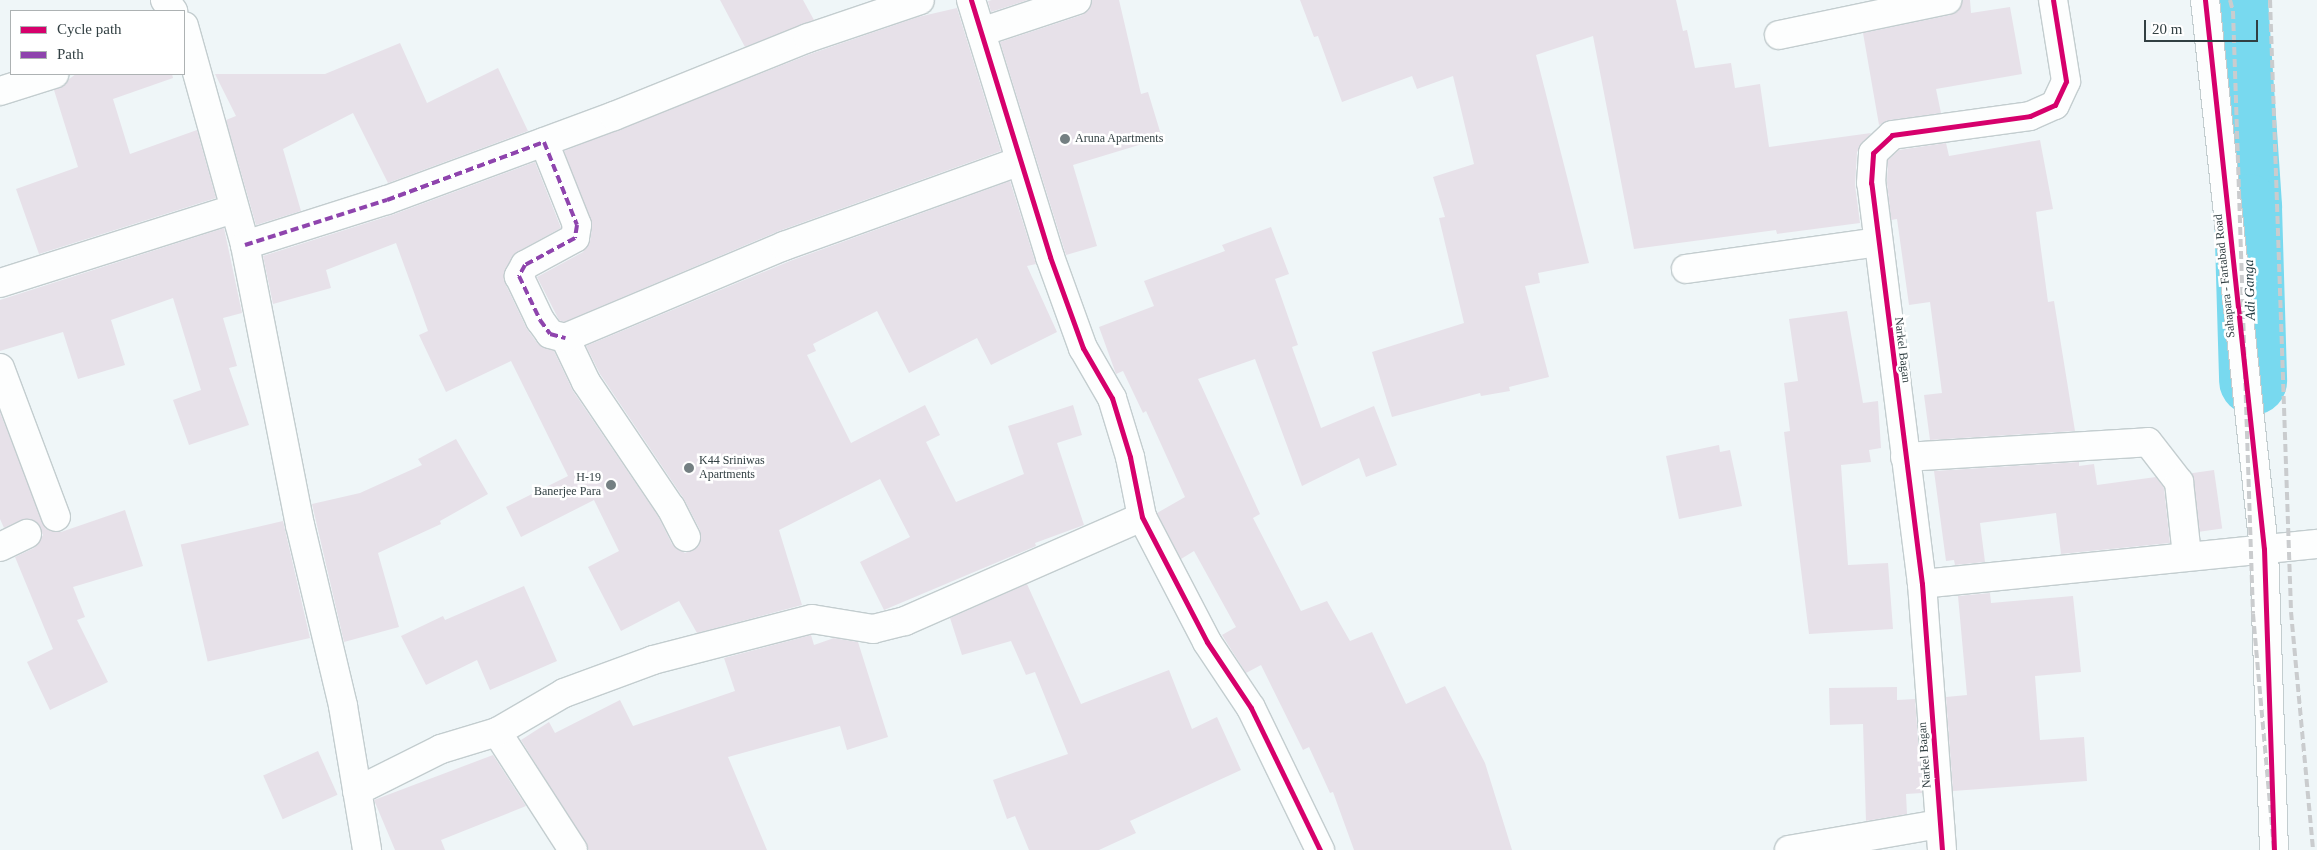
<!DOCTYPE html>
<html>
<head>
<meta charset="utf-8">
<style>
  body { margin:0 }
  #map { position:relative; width:2317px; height:850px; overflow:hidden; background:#eff6f8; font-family:"Times New Roman",serif }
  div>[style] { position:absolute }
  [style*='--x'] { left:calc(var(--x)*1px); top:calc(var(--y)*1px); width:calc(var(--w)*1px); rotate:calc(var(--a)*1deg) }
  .river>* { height:68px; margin:-34px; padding:0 34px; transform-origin:34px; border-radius:34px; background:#78d9ef }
  .building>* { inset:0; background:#e7e1e9; transform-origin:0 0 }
  .roads { filter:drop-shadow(1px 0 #c3cdcf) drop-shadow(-1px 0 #c3cdcf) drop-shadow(0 1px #c3cdcf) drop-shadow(0 -1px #c3cdcf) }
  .minor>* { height:28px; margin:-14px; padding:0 14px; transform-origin:14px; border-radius:14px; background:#fdfefe }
  .rail>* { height:4px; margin-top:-2px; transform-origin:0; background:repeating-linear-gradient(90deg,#caccce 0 8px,transparent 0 12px) }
  .quiet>* { height:4px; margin-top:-2px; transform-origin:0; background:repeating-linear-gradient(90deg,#8e44ad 0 8px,transparent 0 12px) }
  .cycleway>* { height:5px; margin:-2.5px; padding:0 2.5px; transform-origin:2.5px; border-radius:2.5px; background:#d6006c }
  .dots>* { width:14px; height:14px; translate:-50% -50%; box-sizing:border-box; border:2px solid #fff; border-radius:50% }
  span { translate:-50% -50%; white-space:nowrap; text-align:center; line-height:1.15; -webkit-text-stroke:5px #fff; paint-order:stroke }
  .poi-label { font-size:12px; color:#313f42 }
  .left { translate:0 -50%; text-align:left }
  .right { translate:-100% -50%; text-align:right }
  .street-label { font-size:12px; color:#313f42 }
  .water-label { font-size:14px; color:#21383e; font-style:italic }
  .legend { position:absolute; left:10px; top:10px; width:175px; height:65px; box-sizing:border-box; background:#fff; border:1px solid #adb2b3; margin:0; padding:6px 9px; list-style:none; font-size:15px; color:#313f42 }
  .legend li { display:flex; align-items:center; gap:10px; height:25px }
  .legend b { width:25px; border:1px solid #adb2b3 }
  .scale { position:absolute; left:2144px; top:20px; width:114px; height:22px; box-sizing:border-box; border:2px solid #313f42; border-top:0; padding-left:6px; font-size:15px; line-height:18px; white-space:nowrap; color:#313f42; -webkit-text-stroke:4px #fff; paint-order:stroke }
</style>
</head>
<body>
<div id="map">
  <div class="river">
    <div style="--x:2234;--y:0;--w:208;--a:86.1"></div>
    <div style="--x:2248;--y:208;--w:173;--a:88.3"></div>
  </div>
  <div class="building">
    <div style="clip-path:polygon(720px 0,803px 0,814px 20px,745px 47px)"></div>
    <div style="clip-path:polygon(992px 0,1028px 0,991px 12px,988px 1px)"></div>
    <div style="clip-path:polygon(1092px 0,1119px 0,1141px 94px,1148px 92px,1162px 138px,1073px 165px,1097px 246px,1066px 255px,1000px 42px,1082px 15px,1089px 10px)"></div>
    <div style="clip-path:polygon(1300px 0,1676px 0,1683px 31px,1687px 30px,1695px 68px,1731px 63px,1735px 88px,1760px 84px,1769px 147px,1871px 133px,1857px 152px,1855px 185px,1860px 223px,1777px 234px,1776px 230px,1634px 249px,1593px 36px,1536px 55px,1589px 263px,1538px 273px,1540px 283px,1525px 286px,1549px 377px,1509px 387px,1510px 391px,1481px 396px,1480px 393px,1392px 417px,1372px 352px,1464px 323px,1439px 218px,1445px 217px,1433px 177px,1474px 164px,1453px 76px,1417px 89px,1412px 76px,1342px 102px,1318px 36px,1314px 37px)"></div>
    <div style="clip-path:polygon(1962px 0,1970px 0,1971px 13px,2010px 7px,2022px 74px,1936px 89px,1941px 113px,1890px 120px,1879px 125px,1863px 33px,1950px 15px,1958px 11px)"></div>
    <div style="clip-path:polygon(957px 8px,1001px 151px,779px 231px,564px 322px,559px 320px,537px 277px,583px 252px,590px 241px,592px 227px,564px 151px,813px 53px,918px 17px)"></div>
    <div style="clip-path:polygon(400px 43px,427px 103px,498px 68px,528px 131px,388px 183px,353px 113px,283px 149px,301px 211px,256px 225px,226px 120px,236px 116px,215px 74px,325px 74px)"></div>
    <div style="clip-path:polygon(76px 74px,172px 74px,173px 78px,113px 99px,130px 154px,197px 130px,216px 198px,39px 254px,16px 189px,78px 167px,54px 90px)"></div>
    <div style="clip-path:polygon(2040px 140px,2053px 209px,2036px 212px,2048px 302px,2054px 301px,2075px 431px,1930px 440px,1924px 395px,1942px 393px,1930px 302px,1909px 305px,1897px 219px,1891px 220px,1887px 183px,1888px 160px,1899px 150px,1946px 143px,1949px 156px)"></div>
    <div style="clip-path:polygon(535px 162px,561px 228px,517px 252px,505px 269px,505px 283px,527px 329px,538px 344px,554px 351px,573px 391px,658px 516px,672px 544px,685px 553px,699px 546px,700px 530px,684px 499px,600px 374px,586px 346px,790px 261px,1010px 181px,1036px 264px,1027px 266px,1057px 332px,991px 365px,977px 338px,909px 373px,877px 311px,813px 344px,816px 351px,807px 355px,851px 443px,925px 405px,940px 435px,926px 442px,956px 502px,1024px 474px,1008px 426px,1073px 405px,1082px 435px,1057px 443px,1084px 525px,1035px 543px,1036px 546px,884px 610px,860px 562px,910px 537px,880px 479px,779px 530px,802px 605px,697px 633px,679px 601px,621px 631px,588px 567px,619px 551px,594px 500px,521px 537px,506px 507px,568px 476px,511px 361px,446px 392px,419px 335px,428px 331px,396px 243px,326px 270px,331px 288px,273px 304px,263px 256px,392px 215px)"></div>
    <div style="clip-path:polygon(1271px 227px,1289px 274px,1275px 279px,1298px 345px,1292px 347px,1321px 428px,1374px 406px,1397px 465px,1366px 477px,1359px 458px,1302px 486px,1255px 359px,1198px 379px,1201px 385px,1260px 514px,1253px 518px,1301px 611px,1327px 601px,1350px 641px,1372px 632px,1406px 704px,1445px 686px,1485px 763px,1512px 850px,1354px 850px,1333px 792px,1330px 793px,1309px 747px,1303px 750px,1261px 665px,1246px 673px,1227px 643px,1222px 635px,1236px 627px,1194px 551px,1181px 559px,1157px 513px,1185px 497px,1146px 411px,1143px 413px,1123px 371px,1116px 374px,1099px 327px,1154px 306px,1144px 281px,1225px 251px,1222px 245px)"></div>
    <div style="clip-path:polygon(224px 228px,242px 313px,223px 318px,237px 366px,229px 368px,249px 425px,189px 445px,173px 400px,201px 390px,173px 298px,111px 320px,125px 365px,78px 379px,63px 332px,0 351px,0 300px)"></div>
    <div style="clip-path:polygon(1847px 311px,1863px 403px,1878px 401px,1881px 448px,1869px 450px,1871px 462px,1841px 465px,1848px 565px,1888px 563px,1893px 629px,1809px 634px,1784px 432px,1790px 431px,1784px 383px,1798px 381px,1789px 319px)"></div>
    <div style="clip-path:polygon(0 412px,46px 529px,61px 532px,125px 510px,143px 566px,73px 587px,85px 617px,77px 620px,108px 682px,50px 710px,27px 662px,53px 649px,15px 557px,34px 548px,43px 535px,35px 521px,21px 520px,4px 528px,0 519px)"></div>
    <div style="clip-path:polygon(456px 439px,488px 494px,440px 521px,441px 524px,378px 553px,399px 627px,344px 642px,312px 504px,360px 493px,422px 465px,418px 459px)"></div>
    <div style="clip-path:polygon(1719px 445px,1720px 452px,1730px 450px,1742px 506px,1679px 519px,1666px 456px)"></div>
    <div style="clip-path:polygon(2079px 462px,2079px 466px,2094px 464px,2097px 485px,2156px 477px,2164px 488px,2170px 543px,2061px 554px,2056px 513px,1980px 523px,1985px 562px,1955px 565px,1954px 560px,1946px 561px,1934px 471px)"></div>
    <div style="left:2214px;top:470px;width:59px;height:23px;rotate:82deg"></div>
    <div style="left:283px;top:521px;width:120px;height:105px;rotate:77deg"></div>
    <div style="clip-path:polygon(1027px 584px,1081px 704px,1169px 670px,1192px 729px,1217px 717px,1241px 770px,1130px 821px,1136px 833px,1099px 850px,1029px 850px,1015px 816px,1007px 819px,993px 780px,1068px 754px,1035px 672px,1026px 675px,1011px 641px,962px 655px,950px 618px)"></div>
    <div style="clip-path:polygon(524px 586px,557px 661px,490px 690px,477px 660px,426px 685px,401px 636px,443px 616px,445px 620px)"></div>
    <div style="clip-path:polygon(1990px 593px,1991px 603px,2073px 596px,2081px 672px,2035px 676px,2040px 740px,2084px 737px,2087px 781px,1953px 791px,1946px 697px,1967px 695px,1958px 596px)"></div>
    <div style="clip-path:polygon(811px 635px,814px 645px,834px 638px,858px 642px,888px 737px,847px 750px,840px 726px,728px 757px,767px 850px,589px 850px,521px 740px,549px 722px,555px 733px,620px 700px,633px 726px,735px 691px,724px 658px)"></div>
    <div style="clip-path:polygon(1897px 687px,1897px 700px,1915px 699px,1922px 793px,1906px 794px,1907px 814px,1866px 821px,1863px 724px,1830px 725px,1829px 688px)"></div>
    <div style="left:318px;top:751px;width:48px;height:60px;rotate:66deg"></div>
    <div style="clip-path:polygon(493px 755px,526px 806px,441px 840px,445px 850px,395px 850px,374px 800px)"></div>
  </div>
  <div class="roads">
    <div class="minor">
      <div style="--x:165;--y:0;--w:14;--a:54"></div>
      <div style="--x:971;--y:0;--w:269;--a:72.9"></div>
      <div style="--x:1050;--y:257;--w:97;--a:70.1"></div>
      <div style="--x:1083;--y:348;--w:58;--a:59.9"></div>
      <div style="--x:1112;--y:398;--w:62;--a:73"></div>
      <div style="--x:1130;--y:457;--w:61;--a:78.7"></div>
      <div style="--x:1142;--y:517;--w:141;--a:62.5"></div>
      <div style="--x:1207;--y:642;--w:79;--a:56.3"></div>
      <div style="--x:1251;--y:708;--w:158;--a:64.1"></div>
      <div style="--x:2205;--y:0;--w:552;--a:83.87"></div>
      <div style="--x:2264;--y:549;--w:301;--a:88.1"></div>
      <div style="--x:184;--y:26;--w:227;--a:74.4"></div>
      <div style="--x:245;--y:245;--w:285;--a:78.9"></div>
      <div style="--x:300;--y:525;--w:186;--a:76.6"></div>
      <div style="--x:343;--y:706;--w:146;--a:80.5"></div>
      <div style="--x:981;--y:32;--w:101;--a:-18.4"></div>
      <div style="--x:1779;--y:35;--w:172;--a:-11.8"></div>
      <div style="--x:0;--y:91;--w:57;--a:-17.5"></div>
      <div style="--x:544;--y:142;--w:89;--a:68.3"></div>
      <div style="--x:577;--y:225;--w:13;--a:99"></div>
      <div style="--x:575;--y:238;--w:57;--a:151.6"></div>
      <div style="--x:525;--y:265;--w:13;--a:119"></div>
      <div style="--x:519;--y:276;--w:49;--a:64.5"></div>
      <div style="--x:540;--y:320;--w:17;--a:54"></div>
      <div style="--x:550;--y:334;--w:16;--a:15"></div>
      <div style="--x:245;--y:245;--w:149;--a:-17.6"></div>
      <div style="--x:387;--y:200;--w:242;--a:-20.3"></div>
      <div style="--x:614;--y:116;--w:209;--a:-21.9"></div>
      <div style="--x:808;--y:38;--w:118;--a:-18.7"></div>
      <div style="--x:1686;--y:269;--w:194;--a:-8"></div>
      <div style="--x:0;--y:283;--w:244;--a:-17.6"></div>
      <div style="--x:0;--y:368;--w:159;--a:69.4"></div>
      <div style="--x:1905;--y:457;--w:243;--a:-3.5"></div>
      <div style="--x:2148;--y:442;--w:51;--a:52.2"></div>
      <div style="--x:2179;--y:482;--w:74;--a:83.8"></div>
      <div style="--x:686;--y:537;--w:33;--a:-117"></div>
      <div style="--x:671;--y:508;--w:152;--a:-124"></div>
      <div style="--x:586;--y:382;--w:49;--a:-115.5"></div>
      <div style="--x:565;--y:338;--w:238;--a:-22.8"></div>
      <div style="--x:784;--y:246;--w:251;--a:-19.8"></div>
      <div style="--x:0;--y:547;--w:30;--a:-26"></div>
      <div style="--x:1922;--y:584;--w:397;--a:-5.8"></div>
      <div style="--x:497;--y:732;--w:140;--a:57.2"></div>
      <div style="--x:357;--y:791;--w:94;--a:-26.6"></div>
      <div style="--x:441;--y:749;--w:59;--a:-16.9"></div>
      <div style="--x:497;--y:732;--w:78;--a:-30.2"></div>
      <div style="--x:564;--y:693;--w:95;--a:-20.3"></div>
      <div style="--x:653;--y:660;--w:164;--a:-14.5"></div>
      <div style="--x:812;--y:619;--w:62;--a:9.3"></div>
      <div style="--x:873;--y:629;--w:33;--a:-14"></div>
      <div style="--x:905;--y:621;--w:259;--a:-23.7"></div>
      <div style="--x:1789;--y:850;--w:153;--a:-9.8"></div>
      <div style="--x:1942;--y:850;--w:267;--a:-94.3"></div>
      <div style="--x:1922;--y:584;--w:404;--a:-97.2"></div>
      <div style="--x:1871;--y:183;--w:30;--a:-86"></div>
      <div style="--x:1873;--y:153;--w:26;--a:-43"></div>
      <div style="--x:1892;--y:135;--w:139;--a:-7.8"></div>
      <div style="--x:2030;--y:116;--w:27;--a:-24"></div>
      <div style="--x:2055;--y:105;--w:26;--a:-65"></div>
      <div style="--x:2066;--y:81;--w:82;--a:-99.1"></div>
    </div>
  </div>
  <div class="rail">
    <div style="--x:2230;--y:0;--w:11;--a:75"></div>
    <div style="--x:2233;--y:11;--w:603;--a:88.1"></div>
    <div style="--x:2253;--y:614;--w:237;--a:84.9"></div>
    <div style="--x:2270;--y:0;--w:612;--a:88.03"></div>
    <div style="--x:2291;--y:612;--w:239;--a:84.7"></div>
  </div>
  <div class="quiet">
    <div style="--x:245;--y:245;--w:149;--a:-17.6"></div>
    <div style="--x:387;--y:200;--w:167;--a:-20.3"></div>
    <div style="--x:544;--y:142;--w:89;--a:68.3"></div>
    <div style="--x:577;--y:225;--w:13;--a:99"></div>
    <div style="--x:575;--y:238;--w:57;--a:151.6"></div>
    <div style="--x:525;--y:265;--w:13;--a:119"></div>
    <div style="--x:519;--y:276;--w:49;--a:64.5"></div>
    <div style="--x:540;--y:320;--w:17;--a:54"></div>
    <div style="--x:550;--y:334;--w:16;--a:15"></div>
  </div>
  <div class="cycleway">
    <div style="--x:971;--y:0;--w:269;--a:72.9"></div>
    <div style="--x:1050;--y:257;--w:97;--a:70.1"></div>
    <div style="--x:1083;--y:348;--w:58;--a:59.9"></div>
    <div style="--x:1112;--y:398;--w:62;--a:73"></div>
    <div style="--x:1130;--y:457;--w:61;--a:78.7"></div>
    <div style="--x:1142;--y:517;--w:141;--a:62.5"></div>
    <div style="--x:1207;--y:642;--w:79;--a:56.3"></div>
    <div style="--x:1251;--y:708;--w:158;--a:64.1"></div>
    <div style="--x:2205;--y:0;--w:552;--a:83.87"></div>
    <div style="--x:2264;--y:549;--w:301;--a:88.1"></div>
    <div style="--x:1942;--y:850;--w:267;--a:-94.3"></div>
    <div style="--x:1922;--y:584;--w:404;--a:-97.2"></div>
    <div style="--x:1871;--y:183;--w:30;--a:-86"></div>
    <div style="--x:1873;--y:153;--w:26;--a:-43"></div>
    <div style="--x:1892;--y:135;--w:139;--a:-7.8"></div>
    <div style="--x:2030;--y:116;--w:27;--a:-24"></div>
    <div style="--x:2055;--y:105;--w:26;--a:-65"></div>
    <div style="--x:2066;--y:81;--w:82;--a:-99.1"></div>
  </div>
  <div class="dots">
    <div style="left:1065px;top:139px;background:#747f82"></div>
    <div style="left:689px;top:468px;background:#747f82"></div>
    <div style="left:611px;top:485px;background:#747f82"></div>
  </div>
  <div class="poi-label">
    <span class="left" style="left:1075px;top:139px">Aruna Apartments</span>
    <span class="left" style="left:699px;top:468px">K44 Sriniwas<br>Apartments</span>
    <span class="right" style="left:601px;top:485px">H-19<br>Banerjee Para</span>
  </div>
  <div class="street-label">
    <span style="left:2225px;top:276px;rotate:-96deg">Sahapara - Fartabad Road</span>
    <span style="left:1902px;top:350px;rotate:83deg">Narkel Bagan</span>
    <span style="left:1925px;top:755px;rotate:-94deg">Narkel Bagan</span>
  </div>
  <div class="water-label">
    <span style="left:2250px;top:290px;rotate:-92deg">Adi Ganga</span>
  </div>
  <ul class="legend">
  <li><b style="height:6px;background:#d6006c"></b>Cycle path</li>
  <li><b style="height:6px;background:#8e44ad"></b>Path</li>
  </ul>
  <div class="scale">20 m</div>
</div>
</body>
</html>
